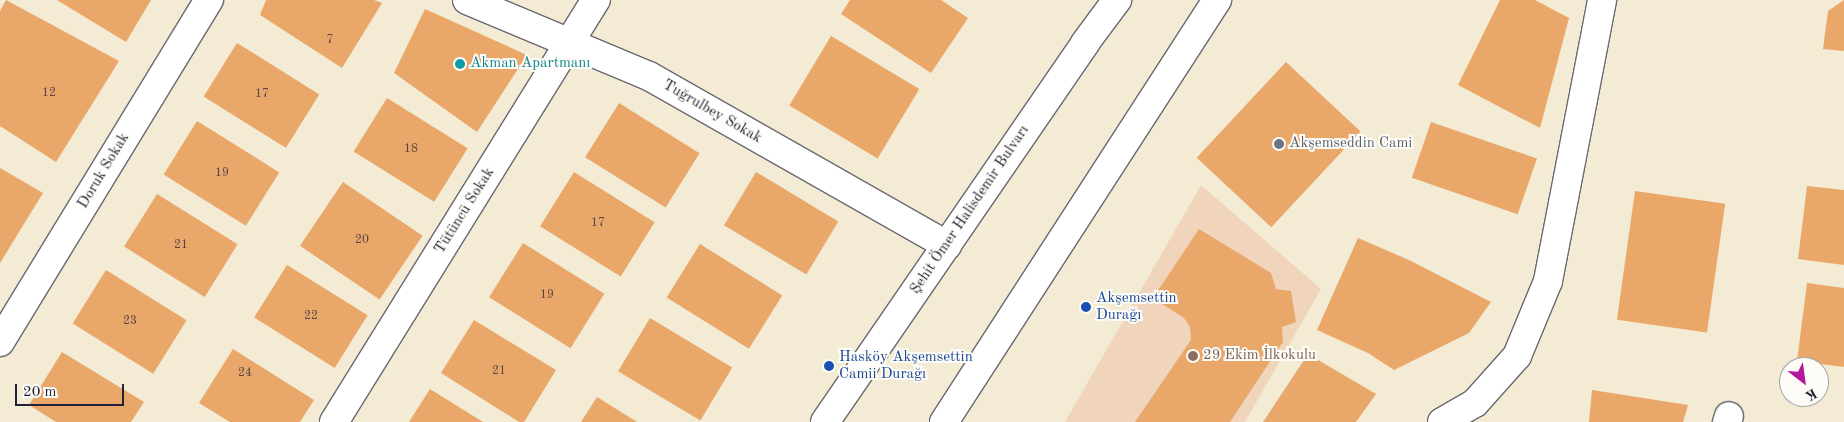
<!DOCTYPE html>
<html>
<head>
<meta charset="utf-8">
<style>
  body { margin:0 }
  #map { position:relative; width:1844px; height:422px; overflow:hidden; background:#f3ebd4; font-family:"Old Standard TT",serif }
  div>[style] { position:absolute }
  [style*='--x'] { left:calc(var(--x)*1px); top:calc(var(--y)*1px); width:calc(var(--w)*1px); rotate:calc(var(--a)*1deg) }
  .built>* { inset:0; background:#f0d5bc }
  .building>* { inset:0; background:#e9a76a; transform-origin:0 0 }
  .roads { filter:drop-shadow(1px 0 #6b6871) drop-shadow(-1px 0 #6b6871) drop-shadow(0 1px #6b6871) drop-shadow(0 -1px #6b6871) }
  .minor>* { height:28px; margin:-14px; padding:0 14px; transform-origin:14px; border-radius:14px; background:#fff }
  .trunk>* { height:28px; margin:-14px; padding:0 14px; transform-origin:14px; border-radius:14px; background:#fff }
  .dots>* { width:14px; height:14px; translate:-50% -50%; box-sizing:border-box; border:2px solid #fdfcf7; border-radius:50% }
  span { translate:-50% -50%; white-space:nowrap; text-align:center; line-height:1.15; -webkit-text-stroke:4px #fdfcf7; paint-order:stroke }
  .number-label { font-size:12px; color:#544347 }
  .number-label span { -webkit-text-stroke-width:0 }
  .culture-label { font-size:15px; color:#0d838f }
  .left { translate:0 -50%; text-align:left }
  .street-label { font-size:15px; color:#22223b }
  .worship-label { font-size:15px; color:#5b616d }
  .transit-label { font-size:15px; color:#164399 }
  .education-label { font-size:15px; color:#785e54 }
  .north { position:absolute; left:1779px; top:357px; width:50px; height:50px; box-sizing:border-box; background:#fdfcf7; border:1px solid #a5a5ac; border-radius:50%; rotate:150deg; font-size:14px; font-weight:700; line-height:20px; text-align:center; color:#22223b }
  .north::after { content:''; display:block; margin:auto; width:18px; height:22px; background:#b5179e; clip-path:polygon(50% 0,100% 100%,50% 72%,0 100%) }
  .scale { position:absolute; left:15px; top:384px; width:109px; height:22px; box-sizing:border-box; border:2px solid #22223b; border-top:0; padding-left:6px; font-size:15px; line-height:18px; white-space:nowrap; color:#22223b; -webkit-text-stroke:4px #fdfcf7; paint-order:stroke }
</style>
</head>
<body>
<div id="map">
  <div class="built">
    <div style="clip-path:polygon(1201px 185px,1321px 289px,1245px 422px,1065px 422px)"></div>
  </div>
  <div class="building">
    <div style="clip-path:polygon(6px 0,119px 61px,56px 162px,0 126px,0 11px)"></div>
    <div style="clip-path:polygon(57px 0,151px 0,126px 42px)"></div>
    <div style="clip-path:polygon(266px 0,374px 0,382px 3px,342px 68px,260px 15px)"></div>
    <div style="clip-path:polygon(850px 0,941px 0,968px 18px,931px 73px,841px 14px)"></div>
    <div style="clip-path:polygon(1500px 0,1535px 0,1569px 18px,1540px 128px,1458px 85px)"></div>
    <div style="clip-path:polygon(1844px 0,1844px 51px,1823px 49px,1828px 11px)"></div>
    <div style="clip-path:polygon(425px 9px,527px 55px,477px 132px,394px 73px)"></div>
    <div style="left:831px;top:36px;width:103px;height:81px;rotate:31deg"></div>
    <div style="left:237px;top:43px;width:97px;height:63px;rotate:32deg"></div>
    <div style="left:1286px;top:62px;width:102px;height:131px;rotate:43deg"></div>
    <div style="left:387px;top:98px;width:95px;height:63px;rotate:32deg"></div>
    <div style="left:619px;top:103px;width:95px;height:64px;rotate:32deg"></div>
    <div style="left:197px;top:121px;width:97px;height:63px;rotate:32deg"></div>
    <div style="left:1431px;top:122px;width:112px;height:59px;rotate:19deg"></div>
    <div style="clip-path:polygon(0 168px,43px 193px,0 263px)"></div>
    <div style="left:574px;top:172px;width:95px;height:64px;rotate:32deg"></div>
    <div style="left:756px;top:172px;width:96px;height:62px;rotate:31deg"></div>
    <div style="left:343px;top:182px;width:96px;height:77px;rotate:34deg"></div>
    <div style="clip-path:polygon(1807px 186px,1844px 190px,1844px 265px,1798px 259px)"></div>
    <div style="left:1635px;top:191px;width:91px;height:130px;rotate:8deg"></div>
    <div style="left:157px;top:194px;width:95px;height:62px;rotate:32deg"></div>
    <div style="clip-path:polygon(1199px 229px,1271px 273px,1276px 289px,1291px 291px,1296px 322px,1282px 327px,1283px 342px,1230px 422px,1135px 422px,1191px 340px,1190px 327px,1184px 318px,1153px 298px)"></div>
    <div style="clip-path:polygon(1358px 238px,1409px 260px,1491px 302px,1469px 333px,1394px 370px,1368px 353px,1317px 330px)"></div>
    <div style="left:523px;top:243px;width:96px;height:64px;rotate:32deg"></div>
    <div style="left:700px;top:244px;width:97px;height:63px;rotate:32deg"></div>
    <div style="left:287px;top:265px;width:95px;height:62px;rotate:32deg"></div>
    <div style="left:106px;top:270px;width:95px;height:63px;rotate:32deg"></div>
    <div style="clip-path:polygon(1807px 283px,1844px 288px,1844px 367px,1797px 361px)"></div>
    <div style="left:650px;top:318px;width:96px;height:62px;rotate:31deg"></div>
    <div style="clip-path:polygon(474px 320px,556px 370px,524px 422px,519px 422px,441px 373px)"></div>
    <div style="clip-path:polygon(233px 349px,314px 400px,300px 422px,230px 422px,199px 403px)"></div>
    <div style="clip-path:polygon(62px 352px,144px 402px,131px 422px,56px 422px,29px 405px)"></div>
    <div style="clip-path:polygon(1308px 354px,1376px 394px,1356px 422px,1263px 422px)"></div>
    <div style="clip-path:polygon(430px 389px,483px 422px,409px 422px)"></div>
    <div style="clip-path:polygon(1592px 390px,1688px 405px,1683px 422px,1589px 422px)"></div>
    <div style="clip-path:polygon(597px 397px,637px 422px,581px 422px)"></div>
  </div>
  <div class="roads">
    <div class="minor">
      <div style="--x:467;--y:0;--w:197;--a:22.7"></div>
      <div style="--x:649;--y:76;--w:343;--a:29.6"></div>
      <div style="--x:0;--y:342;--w:401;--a:-58.6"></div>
      <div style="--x:334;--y:422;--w:497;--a:-58.2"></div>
      <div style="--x:1442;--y:422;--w:38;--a:-30"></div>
      <div style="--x:1475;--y:403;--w:63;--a:-48.2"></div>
      <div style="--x:1517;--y:356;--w:81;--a:-67.5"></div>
      <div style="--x:1548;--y:281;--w:286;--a:-79.1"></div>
      <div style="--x:1727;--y:422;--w:6;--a:-72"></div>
    </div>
    <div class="trunk">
      <div style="--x:825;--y:422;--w:460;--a:-55.5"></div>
      <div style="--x:1085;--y:43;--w:54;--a:-53.3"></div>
      <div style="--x:944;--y:422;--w:503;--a:-57.1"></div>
    </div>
  </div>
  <div class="dots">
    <div style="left:460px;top:64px;background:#0f9aa8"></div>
    <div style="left:1279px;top:144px;background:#6b7280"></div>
    <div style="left:1086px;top:307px;background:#1a4fb4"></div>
    <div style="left:1193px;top:356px;background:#8d6e63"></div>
    <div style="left:829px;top:366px;background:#1a4fb4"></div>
  </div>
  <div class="number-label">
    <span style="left:330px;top:41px">7</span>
    <span style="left:49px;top:94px">12</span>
    <span style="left:262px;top:95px">17</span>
    <span style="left:411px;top:150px">18</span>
    <span style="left:222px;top:174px">19</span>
    <span style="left:598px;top:224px">17</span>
    <span style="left:362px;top:241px">20</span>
    <span style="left:181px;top:246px">21</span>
    <span style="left:547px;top:296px">19</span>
    <span style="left:311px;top:317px">22</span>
    <span style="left:130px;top:322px">23</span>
    <span style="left:499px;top:372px">21</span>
    <span style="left:245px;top:374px">24</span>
  </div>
  <div class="culture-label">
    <span class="left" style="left:470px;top:64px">Akman Apartmanı</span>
  </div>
  <div class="street-label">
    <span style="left:712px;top:112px;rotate:30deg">Tuğrulbey Sokak</span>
    <span style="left:104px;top:171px;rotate:-59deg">Doruk Sokak</span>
    <span style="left:970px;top:210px;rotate:-56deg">Şehit Ömer Halisdemir Bulvarı</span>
    <span style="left:465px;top:211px;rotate:-58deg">Tütüncü Sokak</span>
  </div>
  <div class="worship-label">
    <span class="left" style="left:1289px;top:144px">Akşemseddin Cami</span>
  </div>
  <div class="transit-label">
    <span class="left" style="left:1096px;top:307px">Akşemsettin<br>Durağı</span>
    <span class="left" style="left:839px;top:366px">Hasköy Akşemsettin<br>Camii Durağı</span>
  </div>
  <div class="education-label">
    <span class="left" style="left:1203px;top:356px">29 Ekim İlkokulu</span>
  </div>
  <div class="north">K</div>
  <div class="scale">20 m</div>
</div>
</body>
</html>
